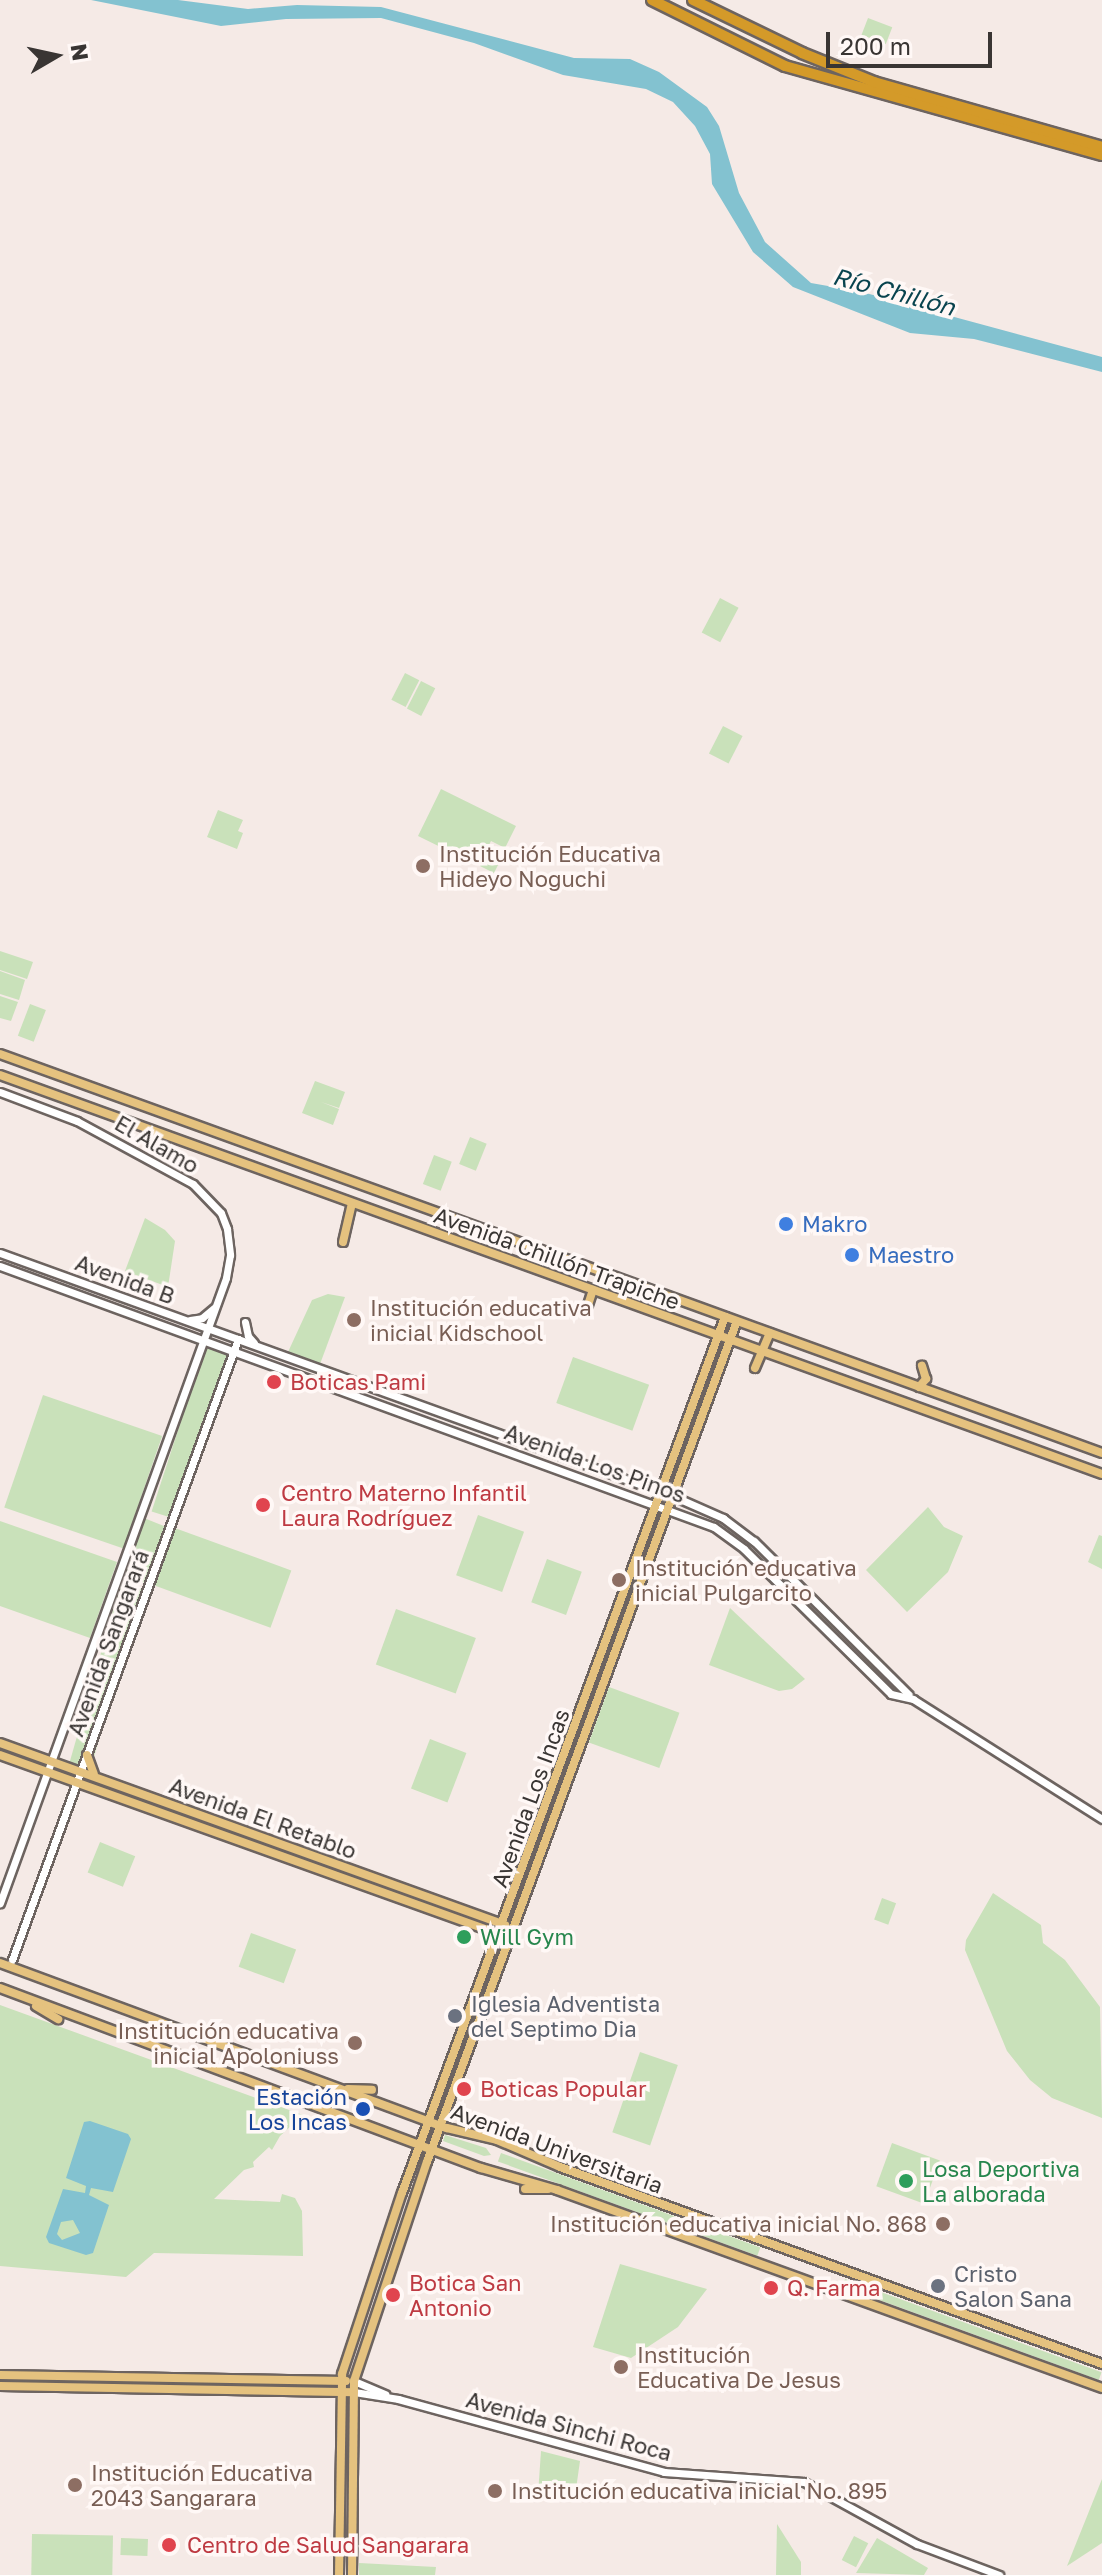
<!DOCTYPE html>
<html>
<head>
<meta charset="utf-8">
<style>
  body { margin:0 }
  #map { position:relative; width:1102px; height:2575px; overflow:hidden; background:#f5eae6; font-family:"Golos Text",sans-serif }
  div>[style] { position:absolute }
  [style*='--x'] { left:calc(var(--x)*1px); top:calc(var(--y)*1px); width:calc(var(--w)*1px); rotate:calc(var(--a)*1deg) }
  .green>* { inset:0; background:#c9e1ba; transform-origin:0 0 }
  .water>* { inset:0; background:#83c2d0 }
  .roads { filter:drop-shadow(2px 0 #6d6460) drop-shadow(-2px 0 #6d6460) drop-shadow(0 2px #6d6460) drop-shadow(0 -2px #6d6460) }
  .minor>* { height:7px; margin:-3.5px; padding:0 3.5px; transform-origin:3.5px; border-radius:3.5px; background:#fff }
  .major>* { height:8px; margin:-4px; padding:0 4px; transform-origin:4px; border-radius:4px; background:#e5c27f }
  .highway>* { height:10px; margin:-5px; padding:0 5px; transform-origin:5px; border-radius:5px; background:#d49a29 }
  .dots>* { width:22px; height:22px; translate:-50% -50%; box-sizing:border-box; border:4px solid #fff8f6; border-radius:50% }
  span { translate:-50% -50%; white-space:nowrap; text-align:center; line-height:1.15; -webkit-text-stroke:7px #fff8f6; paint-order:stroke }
  .education-label { font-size:22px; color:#785e54 }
  .left { translate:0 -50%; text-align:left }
  .right { translate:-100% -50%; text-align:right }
  .street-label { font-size:22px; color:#393533 }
  .shop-label { font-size:22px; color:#366cbe }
  .health-label { font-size:22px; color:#be3a42 }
  .leisure-label { font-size:22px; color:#27864d }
  .worship-label { font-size:22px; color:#5b616d }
  .transit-label { font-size:22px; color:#164399 }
  .water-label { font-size:24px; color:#09444f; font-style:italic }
  .north { position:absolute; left:16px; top:16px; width:80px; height:80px; -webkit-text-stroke:6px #fff8f6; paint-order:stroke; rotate:81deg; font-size:22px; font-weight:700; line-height:32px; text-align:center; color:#393533 }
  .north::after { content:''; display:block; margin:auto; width:28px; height:36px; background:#393533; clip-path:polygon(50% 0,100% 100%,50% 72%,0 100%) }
  .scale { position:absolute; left:826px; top:32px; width:166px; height:36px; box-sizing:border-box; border:4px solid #393533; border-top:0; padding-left:10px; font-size:24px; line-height:28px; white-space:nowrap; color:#393533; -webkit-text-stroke:6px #fff8f6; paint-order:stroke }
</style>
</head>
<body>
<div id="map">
  <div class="green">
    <div style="left:868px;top:18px;width:26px;height:18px;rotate:21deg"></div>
    <div style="left:720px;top:598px;width:21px;height:39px;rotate:28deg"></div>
    <div style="left:405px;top:673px;width:16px;height:30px;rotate:27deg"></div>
    <div style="left:421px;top:681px;width:16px;height:31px;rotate:27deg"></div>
    <div style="left:723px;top:726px;width:22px;height:31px;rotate:27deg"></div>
    <div style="clip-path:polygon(441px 789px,516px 826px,505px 848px,491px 841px,488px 847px,503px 855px,494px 873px,480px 866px,482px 859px,477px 857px,471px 862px,418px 836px)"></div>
    <div style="clip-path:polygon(218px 810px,243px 820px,238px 831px,243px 833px,237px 849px,207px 837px)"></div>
    <div style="clip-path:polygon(0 951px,33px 962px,27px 979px,0 970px)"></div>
    <div style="clip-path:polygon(0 971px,25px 980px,19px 1000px,0 994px)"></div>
    <div style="clip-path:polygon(0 996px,18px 1002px,11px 1021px,0 1018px)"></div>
    <div style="left:30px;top:1004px;width:17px;height:34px;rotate:21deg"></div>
    <div style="clip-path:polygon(315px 1081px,345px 1092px,339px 1108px,321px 1102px,339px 1109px,333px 1125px,302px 1113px)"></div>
    <div style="left:470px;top:1137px;width:18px;height:29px;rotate:22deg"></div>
    <div style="left:434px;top:1155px;width:19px;height:31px;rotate:21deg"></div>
    <div style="clip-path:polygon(145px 1218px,165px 1230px,175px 1241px,168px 1287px,125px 1271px)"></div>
    <div style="clip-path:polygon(328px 1294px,345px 1297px,320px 1364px,288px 1352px,312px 1300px)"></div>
    <div style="left:206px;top:1344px;width:25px;height:176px;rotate:18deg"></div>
    <div style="left:573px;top:1357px;width:81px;height:49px;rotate:20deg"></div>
    <div style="left:43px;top:1395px;width:126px;height:119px;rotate:19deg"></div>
    <div style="clip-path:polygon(928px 1507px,944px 1527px,963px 1536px,948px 1572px,907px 1612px,866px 1570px)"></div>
    <div style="left:478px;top:1515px;width:49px;height:64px;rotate:20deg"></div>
    <div style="left:144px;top:1518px;width:24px;height:60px;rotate:22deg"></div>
    <div style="clip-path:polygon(0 1521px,117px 1562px,90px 1638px,0 1606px)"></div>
    <div style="left:172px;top:1527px;width:127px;height:61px;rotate:20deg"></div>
    <div style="clip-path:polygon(1099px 1535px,1102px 1536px,1102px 1569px,1088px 1562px)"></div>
    <div style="left:547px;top:1559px;width:37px;height:46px;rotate:20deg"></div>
    <div style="left:121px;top:1583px;width:22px;height:189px;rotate:16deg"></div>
    <div style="clip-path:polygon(730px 1608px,805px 1679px,792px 1689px,779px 1691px,709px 1665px)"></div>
    <div style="left:396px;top:1609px;width:85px;height:59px;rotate:20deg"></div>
    <div style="left:609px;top:1687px;width:75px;height:59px;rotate:20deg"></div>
    <div style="left:430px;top:1739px;width:39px;height:53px;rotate:21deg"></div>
    <div style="left:100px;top:1842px;width:38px;height:33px;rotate:22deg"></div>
    <div style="clip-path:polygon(993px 1893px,1041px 1925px,1043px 1943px,1065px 1960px,1100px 2007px,1102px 2118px,1052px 2098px,1030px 2080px,1007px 2051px,965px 1950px,966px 1940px)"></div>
    <div style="left:882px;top:1898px;width:15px;height:23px;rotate:20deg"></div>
    <div style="left:251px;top:1933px;width:48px;height:36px;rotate:20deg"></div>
    <div style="clip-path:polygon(0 2005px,303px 2115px,280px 2136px,272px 2150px,269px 2147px,253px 2162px,254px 2167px,244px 2170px,214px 2199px,280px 2202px,282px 2194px,295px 2198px,302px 2211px,303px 2256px,154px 2253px,126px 2277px,0 2266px)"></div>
    <div style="left:640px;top:2052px;width:40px;height:85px;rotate:19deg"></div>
    <div style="clip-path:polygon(445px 2135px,486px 2148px,491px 2155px,484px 2156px,443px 2141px)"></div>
    <div style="left:892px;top:2143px;width:51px;height:46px;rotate:20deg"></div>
    <div style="left:501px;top:2153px;width:276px;height:9px;rotate:20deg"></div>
    <div style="clip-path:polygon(620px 2264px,707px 2289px,678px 2327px,631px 2358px,593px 2347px)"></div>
    <div style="left:845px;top:2279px;width:273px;height:8px;rotate:20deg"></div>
    <div style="clip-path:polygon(541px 2451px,580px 2461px,575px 2496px,538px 2495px)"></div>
    <div style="clip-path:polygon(1102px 2479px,1102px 2543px,1067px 2566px)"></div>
    <div style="clip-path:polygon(777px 2524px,801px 2562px,801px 2575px,776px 2575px)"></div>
    <div style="left:32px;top:2534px;width:81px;height:41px;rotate:1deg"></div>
    <div style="left:854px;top:2536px;width:16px;height:27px;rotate:27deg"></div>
    <div style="left:121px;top:2538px;width:27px;height:17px;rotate:2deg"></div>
    <div style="clip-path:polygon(877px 2538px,928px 2568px,924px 2575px,856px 2573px)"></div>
    <div style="clip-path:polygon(359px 2563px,436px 2567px,435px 2575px,359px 2575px)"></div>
  </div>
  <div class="water">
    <div style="clip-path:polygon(91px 0,178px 0,248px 9px,297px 5px,381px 7px,574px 58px,630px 59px,659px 72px,707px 107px,719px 126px,739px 193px,765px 242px,811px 283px,862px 292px,1102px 357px,1102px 372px,974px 339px,910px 333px,793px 287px,753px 252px,712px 184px,710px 154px,695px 126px,673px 102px,646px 89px,563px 75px,474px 43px,381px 18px,286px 19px,221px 26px)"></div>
    <div style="clip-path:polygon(evenodd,90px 2121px,128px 2134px,131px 2139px,113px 2192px,91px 2188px,89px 2195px,109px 2205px,93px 2253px,86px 2255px,49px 2243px,46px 2237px,63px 2189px,85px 2193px,86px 2186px,66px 2178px,84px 2122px,90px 2121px,73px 2220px,80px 2233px,62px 2240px,57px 2234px,61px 2222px,73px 2220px)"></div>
  </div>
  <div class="roads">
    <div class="minor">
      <div style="--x:0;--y:1092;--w:82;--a:20.6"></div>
      <div style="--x:77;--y:1121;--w:132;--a:28.5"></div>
      <div style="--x:193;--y:1184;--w:40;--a:46"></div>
      <div style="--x:221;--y:1213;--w:17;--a:69"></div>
      <div style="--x:227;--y:1229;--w:26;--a:83"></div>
      <div style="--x:230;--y:1255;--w:23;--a:100"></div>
      <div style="--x:226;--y:1278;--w:665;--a:109.88"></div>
      <div style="--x:0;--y:1253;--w:703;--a:19.88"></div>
      <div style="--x:0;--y:1266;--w:760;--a:20.08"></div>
      <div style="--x:714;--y:1527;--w:37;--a:36"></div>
      <div style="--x:744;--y:1549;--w:206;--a:44.6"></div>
      <div style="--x:891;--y:1694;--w:23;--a:13"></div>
      <div style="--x:913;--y:1699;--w:224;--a:32.4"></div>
      <div style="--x:190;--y:1320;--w:12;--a:-9"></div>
      <div style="--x:202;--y:1318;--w:16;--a:-40"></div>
      <div style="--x:245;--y:1322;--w:14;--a:78"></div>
      <div style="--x:248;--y:1336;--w:9;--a:49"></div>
      <div style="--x:673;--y:1496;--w:55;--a:23.7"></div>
      <div style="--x:723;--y:1518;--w:39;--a:37"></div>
      <div style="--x:754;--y:1541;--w:218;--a:44.8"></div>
      <div style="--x:12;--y:1960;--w:661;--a:-70"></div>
      <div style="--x:354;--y:2381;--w:34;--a:23"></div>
      <div style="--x:354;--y:2392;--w:45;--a:9"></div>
      <div style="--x:398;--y:2399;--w:276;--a:15.3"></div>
      <div style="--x:664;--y:2472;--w:140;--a:4.1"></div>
      <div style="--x:804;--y:2482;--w:129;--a:28.8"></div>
      <div style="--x:917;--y:2544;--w:88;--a:20.7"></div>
    </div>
    <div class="major">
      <div style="--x:0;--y:1054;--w:1172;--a:19.9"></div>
      <div style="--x:0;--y:1075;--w:1172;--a:19.9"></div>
      <div style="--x:343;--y:1242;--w:40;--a:-77"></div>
      <div style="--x:588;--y:1305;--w:16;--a:-72"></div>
      <div style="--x:755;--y:1368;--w:38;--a:-67"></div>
      <div style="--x:919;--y:1387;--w:11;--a:-49"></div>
      <div style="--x:926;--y:1379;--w:14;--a:-107"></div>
      <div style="--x:0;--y:1743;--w:537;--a:19.82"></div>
      <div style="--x:0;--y:1755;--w:533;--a:19.73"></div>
      <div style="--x:87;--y:1755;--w:20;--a:70"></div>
      <div style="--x:0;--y:1963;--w:476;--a:20.3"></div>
      <div style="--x:447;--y:2128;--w:51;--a:13.5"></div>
      <div style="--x:497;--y:2140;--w:69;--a:23.2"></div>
      <div style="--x:560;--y:2167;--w:577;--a:19.97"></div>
      <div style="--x:0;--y:1988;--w:514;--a:20.52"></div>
      <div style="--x:481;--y:2168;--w:79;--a:16.1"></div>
      <div style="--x:557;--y:2190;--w:580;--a:19.97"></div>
      <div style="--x:36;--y:2006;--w:26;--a:31"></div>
      <div style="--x:348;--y:2089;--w:24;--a:2"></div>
      <div style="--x:525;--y:2189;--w:23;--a:0"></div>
      <div style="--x:0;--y:2375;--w:346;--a:1"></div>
      <div style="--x:0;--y:2386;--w:354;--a:1"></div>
      <div style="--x:339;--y:2575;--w:201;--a:-89.1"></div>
      <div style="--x:342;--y:2374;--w:191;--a:-71.7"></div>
      <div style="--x:402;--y:2193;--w:934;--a:-69.76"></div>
      <div style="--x:352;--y:2575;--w:194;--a:-89.4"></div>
      <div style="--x:354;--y:2381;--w:231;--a:-71.6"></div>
      <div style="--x:427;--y:2162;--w:896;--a:-69.77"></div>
    </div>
    <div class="highway">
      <div style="--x:652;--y:0;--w:148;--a:26.4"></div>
      <div style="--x:785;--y:66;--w:329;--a:15.7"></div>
      <div style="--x:693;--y:0;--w:121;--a:25.9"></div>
      <div style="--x:802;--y:53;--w:78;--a:21.9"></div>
      <div style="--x:874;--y:82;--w:237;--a:15.9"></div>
    </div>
  </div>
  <div class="dots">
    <div style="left:423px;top:866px;background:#8d6e63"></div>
    <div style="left:786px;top:1224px;background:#3f7fe0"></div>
    <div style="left:852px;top:1255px;background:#3f7fe0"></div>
    <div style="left:354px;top:1320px;background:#8d6e63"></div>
    <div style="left:274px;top:1382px;background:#e0444e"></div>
    <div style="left:263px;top:1505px;background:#e0444e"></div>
    <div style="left:619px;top:1580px;background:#8d6e63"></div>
    <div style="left:464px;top:1937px;background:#2e9e5b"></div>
    <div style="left:455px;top:2016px;background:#6b7280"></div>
    <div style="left:355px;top:2043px;background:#8d6e63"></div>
    <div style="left:464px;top:2089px;background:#e0444e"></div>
    <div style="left:363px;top:2109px;background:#1a4fb4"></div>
    <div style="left:906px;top:2181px;background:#2e9e5b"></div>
    <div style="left:943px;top:2224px;background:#8d6e63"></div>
    <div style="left:938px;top:2286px;background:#6b7280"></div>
    <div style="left:771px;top:2288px;background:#e0444e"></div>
    <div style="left:393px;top:2295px;background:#e0444e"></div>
    <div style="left:621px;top:2367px;background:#8d6e63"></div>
    <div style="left:75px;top:2485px;background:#8d6e63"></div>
    <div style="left:495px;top:2491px;background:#8d6e63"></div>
    <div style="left:169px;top:2545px;background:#e0444e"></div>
  </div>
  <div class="education-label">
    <span class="left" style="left:439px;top:866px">Institución Educativa<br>Hideyo Noguchi</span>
    <span class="left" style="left:370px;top:1320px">Institución educativa<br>inicial Kidschool</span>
    <span class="left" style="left:635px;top:1580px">Institución educativa<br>inicial Pulgarcito</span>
    <span class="right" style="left:339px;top:2043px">Institución educativa<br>inicial Apoloniuss</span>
    <span class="right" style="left:927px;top:2224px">Institución educativa inicial No. 868</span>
    <span class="left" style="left:637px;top:2367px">Institución<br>Educativa De Jesus</span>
    <span class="left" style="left:91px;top:2485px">Institución Educativa<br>2043 Sangarara</span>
    <span class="left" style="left:511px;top:2491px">Institución educativa inicial No. 895</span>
  </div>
  <div class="street-label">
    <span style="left:157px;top:1144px;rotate:30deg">El Alamo</span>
    <span style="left:557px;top:1258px;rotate:20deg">Avenida Chillón Trapiche</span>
    <span style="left:125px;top:1279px;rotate:20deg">Avenida B</span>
    <span style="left:595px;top:1463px;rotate:20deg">Avenida Los Pinos</span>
    <span style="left:108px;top:1643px;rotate:-70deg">Avenida Sangarará</span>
    <span style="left:530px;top:1798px;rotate:-70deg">Avenida Los Incas</span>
    <span style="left:263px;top:1818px;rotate:20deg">Avenida El Retablo</span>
    <span style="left:557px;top:2148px;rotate:20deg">Avenida Universitaria</span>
    <span style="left:569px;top:2426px;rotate:15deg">Avenida Sinchi Roca</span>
  </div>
  <div class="shop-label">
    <span class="left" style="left:802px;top:1224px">Makro</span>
    <span class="left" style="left:868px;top:1255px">Maestro</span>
  </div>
  <div class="health-label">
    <span class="left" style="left:290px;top:1382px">Boticas Pami</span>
    <span class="left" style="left:281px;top:1505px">Centro Materno Infantil<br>Laura Rodríguez</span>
    <span class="left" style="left:480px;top:2089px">Boticas Popular</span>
    <span class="left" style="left:409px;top:2295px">Botica San<br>Antonio</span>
    <span class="left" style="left:787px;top:2288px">Q. Farma</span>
    <span class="left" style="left:187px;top:2545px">Centro de Salud Sangarara</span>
  </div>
  <div class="leisure-label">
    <span class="left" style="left:480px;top:1937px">Will Gym</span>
    <span class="left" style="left:922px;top:2181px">Losa Deportiva<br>La alborada</span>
  </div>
  <div class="worship-label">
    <span class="left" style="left:471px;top:2016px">Iglesia Adventista<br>del Septimo Dia</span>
    <span class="left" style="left:954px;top:2286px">Cristo<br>Salon Sana</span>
  </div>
  <div class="transit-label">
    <span class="right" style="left:347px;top:2109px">Estación<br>Los Incas</span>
  </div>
  <div class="water-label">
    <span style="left:894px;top:291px;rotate:15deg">Río Chillón</span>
  </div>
  <div class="north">N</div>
  <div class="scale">200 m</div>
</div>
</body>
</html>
